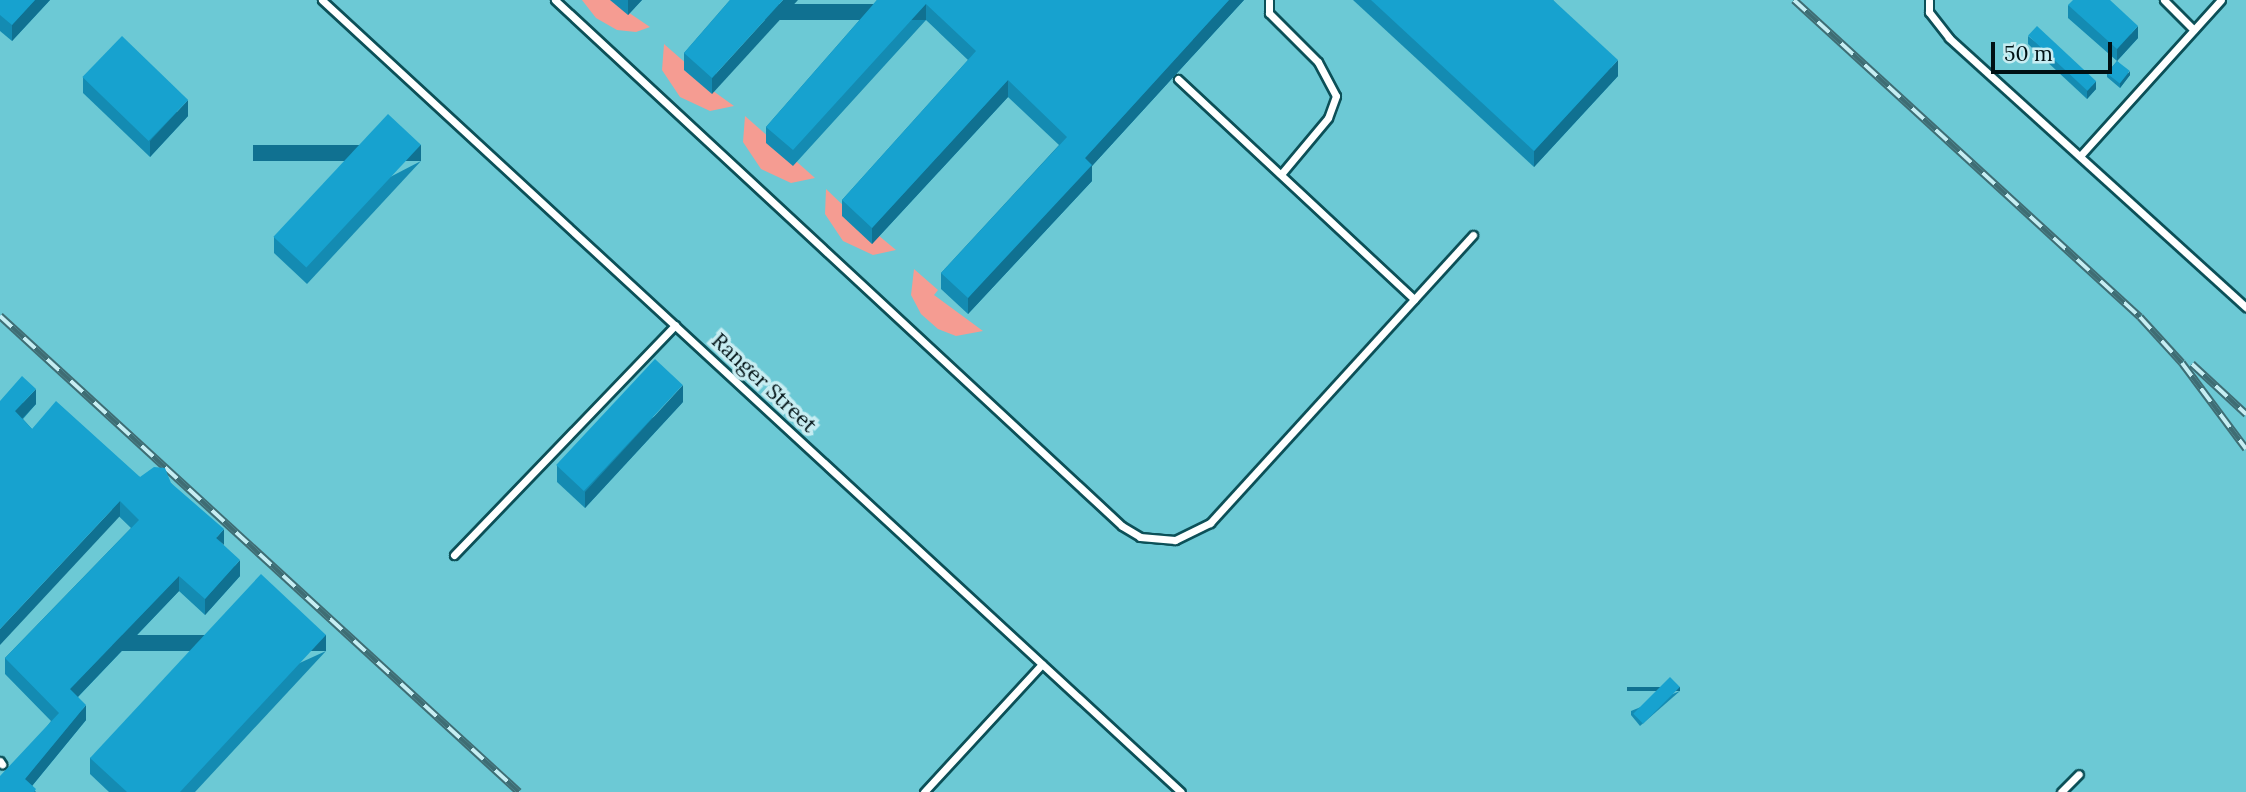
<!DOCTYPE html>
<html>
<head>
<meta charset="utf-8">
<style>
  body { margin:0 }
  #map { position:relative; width:2246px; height:792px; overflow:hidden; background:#84d4df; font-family:Lora,serif }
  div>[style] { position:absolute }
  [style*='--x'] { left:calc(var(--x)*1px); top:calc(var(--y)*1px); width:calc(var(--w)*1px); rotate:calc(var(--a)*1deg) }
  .built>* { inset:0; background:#6cc9d5; transform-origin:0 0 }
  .green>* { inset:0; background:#f59c92 }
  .roads { filter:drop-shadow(2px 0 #0c5058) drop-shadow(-2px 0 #0c5058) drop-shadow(0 2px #0c5058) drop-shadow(0 -2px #0c5058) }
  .lane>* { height:7px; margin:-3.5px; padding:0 3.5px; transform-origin:3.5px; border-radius:3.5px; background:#fff }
  .rail>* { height:8px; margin-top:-4px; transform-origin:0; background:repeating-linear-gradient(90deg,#c7edf2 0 16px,#3f6d74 0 32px); box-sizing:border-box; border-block:2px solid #3f6d74 }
  .wall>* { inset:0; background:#148bb2 }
  .shaded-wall>* { inset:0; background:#107191; transform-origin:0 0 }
  .building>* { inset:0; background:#17a2cf; transform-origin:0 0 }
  span { translate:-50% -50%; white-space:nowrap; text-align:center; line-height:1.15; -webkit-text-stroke:7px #c7edf2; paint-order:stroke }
  .street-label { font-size:21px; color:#001114 }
  .scale { position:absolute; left:1991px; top:42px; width:121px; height:32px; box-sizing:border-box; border:4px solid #001114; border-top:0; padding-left:9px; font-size:21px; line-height:24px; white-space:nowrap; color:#001114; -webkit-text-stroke:5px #c7edf2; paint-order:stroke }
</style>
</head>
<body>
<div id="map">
  <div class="built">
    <div style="left:0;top:0;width:2246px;height:792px"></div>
  </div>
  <div class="green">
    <div style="clip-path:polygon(582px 0,610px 0,650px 27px,636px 32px,617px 30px,596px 18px)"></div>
    <div style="clip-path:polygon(664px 44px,688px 65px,684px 70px,734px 106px,710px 111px,680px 97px,662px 70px)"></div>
    <div style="clip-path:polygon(745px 116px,797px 162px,815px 178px,791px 183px,761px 169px,743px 142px)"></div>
    <div style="clip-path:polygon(826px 189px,848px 210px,896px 250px,873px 255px,843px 241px,825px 214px)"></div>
    <div style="clip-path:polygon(914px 269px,938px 290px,934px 295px,983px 331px,956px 336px,938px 329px,921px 314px,911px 295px)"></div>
  </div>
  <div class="roads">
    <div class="lane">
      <div style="--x:322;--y:0;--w:1168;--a:42.68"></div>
      <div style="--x:555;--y:0;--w:773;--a:42.85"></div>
      <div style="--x:1122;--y:526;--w:21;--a:31"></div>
      <div style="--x:1140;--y:537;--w:35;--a:5"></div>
      <div style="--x:1175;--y:540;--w:39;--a:-26"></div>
      <div style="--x:1210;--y:523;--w:390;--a:-47.6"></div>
      <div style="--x:1269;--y:0;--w:13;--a:90"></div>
      <div style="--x:1269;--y:13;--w:69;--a:45"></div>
      <div style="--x:1318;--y:62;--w:38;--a:62"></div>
      <div style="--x:1336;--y:96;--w:23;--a:110"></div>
      <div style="--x:1328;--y:118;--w:72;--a:129.9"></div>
      <div style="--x:1929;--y:0;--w:12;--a:90"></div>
      <div style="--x:1929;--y:12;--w:33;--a:52"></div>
      <div style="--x:1949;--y:38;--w:401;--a:42.2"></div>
      <div style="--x:2164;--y:0;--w:42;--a:45"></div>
      <div style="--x:1178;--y:79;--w:323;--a:43"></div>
      <div style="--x:2080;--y:156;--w:210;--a:-47.9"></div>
      <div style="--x:454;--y:555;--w:319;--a:-46.1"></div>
      <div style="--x:0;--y:761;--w:4;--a:56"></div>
      <div style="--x:924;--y:792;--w:174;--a:-47.3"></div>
      <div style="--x:2061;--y:792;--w:25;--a:-45"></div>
    </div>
  </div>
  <div class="rail">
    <div style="--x:1794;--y:0;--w:469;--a:42.5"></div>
    <div style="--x:2140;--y:317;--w:62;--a:47.6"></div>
    <div style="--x:2182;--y:363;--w:107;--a:53.3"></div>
    <div style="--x:0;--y:316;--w:704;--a:42.53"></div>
    <div style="--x:2192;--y:364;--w:74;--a:42.8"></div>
  </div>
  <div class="wall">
    <div style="clip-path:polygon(0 0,50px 0,12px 41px,0 31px)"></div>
    <div style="clip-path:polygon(610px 0,642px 0,628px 15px)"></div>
    <div style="clip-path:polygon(730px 0,712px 94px,684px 70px,684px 53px)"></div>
    <div style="clip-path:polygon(877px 0,1244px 0,1092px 166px,1092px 181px,968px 314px,941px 289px,941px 273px,1059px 145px,1008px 97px,872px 244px,842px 216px,842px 200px,968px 60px,926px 20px,793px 166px,766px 143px,766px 127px)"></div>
    <div style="clip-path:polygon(1353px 0,1553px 0,1618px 76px,1534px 167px)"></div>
    <div style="clip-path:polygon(2068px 5px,2138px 38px,2117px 61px,2130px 75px,2120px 88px,2107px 77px,2107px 73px,2117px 61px,2068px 18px)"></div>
    <div style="clip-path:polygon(2028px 36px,2096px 89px,2087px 99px,2028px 44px)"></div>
    <div style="clip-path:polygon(83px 77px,188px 116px,150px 157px,83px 93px)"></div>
    <div style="clip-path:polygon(421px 161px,307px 284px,274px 253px,274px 237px)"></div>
    <div style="clip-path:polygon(0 401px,36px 404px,23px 419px,32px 429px,140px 477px,171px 483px,223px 545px,240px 576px,205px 615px,179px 591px,78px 697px,86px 720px,32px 786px,36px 792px,0 792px,51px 721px,5px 674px,5px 658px,131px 528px)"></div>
    <div style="clip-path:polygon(683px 402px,585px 508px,557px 482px,557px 466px)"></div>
    <div style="clip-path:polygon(326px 651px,195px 792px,109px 792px,90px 774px,90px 758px)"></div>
    <div style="clip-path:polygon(1680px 691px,1640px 726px,1631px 715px,1631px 711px)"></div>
  </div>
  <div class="shaded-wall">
    <div style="clip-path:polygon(35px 0,50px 0,12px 41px,12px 25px)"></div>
    <div style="clip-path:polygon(628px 0,642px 0,628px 15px)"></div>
    <div style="clip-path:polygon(783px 0,798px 0,712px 94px,712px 78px)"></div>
    <div style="clip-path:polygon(1229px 0,1244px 0,1092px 166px,1092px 181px,968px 314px,968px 298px,1085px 158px)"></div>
    <div style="left:926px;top:4px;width:16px;height:197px;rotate:90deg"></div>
    <div style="clip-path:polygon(2138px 26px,2138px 38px,2117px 61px,2117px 49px)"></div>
    <div style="clip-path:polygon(1618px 60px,1618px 76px,1534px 167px,1534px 151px)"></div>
    <div style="clip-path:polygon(2130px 71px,2130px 75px,2120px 88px,2120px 83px)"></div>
    <div style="clip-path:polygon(1008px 80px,1008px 97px,872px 244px,872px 228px)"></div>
    <div style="clip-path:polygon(2096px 81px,2096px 89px,2087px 99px,2087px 91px)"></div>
    <div style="clip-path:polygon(188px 100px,188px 116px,150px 157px,150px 141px)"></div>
    <div style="left:421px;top:145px;width:16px;height:168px;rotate:90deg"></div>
    <div style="clip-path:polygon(683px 385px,683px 402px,585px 508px,585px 492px)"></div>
    <div style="clip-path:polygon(36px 389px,36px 404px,15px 426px,15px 411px)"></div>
    <div style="clip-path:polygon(120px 501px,120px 516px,0 645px,0 629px)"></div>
    <div style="clip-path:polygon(224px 529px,224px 545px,216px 538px)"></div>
    <div style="clip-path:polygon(240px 560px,240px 576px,205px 615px,205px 599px)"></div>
    <div style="clip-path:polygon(179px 576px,179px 591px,70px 705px,70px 689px)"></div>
    <div style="left:326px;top:635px;width:16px;height:214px;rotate:90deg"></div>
    <div style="left:1680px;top:687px;width:4px;height:53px;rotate:90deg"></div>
    <div style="clip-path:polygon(86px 705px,86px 720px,27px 792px,25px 779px)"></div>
  </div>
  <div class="building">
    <div style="clip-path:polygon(0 0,35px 0,12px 25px,0 15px)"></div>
    <div style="clip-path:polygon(730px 0,783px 0,712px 78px,684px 53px)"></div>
    <div style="clip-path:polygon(877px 0,1229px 0,1085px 158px,1092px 165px,968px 298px,941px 273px,1067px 137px,1008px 80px,872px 228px,842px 200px,976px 51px,926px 4px,793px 150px,766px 127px)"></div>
    <div style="clip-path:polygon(1371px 0,1553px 0,1618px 60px,1534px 151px)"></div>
    <div style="clip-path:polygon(2073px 0,2110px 0,2138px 26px,2117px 49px,2068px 5px)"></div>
    <div style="left:2037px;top:26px;width:81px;height:13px;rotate:43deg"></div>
    <div style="left:122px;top:36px;width:92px;height:57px;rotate:44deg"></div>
    <div style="left:2117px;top:61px;width:16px;height:16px;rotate:38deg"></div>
    <div style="left:388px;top:114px;width:45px;height:168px;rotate:43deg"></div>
    <div style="left:655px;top:359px;width:38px;height:145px;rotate:43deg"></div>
    <div style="clip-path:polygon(22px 376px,36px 389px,15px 411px,32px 429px,56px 401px,140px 477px,154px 467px,165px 468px,171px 483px,224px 529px,216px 538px,240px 560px,205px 599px,179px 576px,70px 689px,86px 705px,25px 779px,36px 789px,34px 792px,0 792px,0 776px,59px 713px,5px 658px,139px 520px,120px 501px,0 629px,0 401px)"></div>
    <div style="clip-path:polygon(261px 574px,326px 635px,180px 792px,127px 792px,90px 758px)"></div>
    <div style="left:1670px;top:677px;width:14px;height:52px;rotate:45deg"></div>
  </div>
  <div class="street-label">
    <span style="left:764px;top:383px;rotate:43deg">Ranger Street</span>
  </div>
  <div class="scale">50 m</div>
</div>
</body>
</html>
